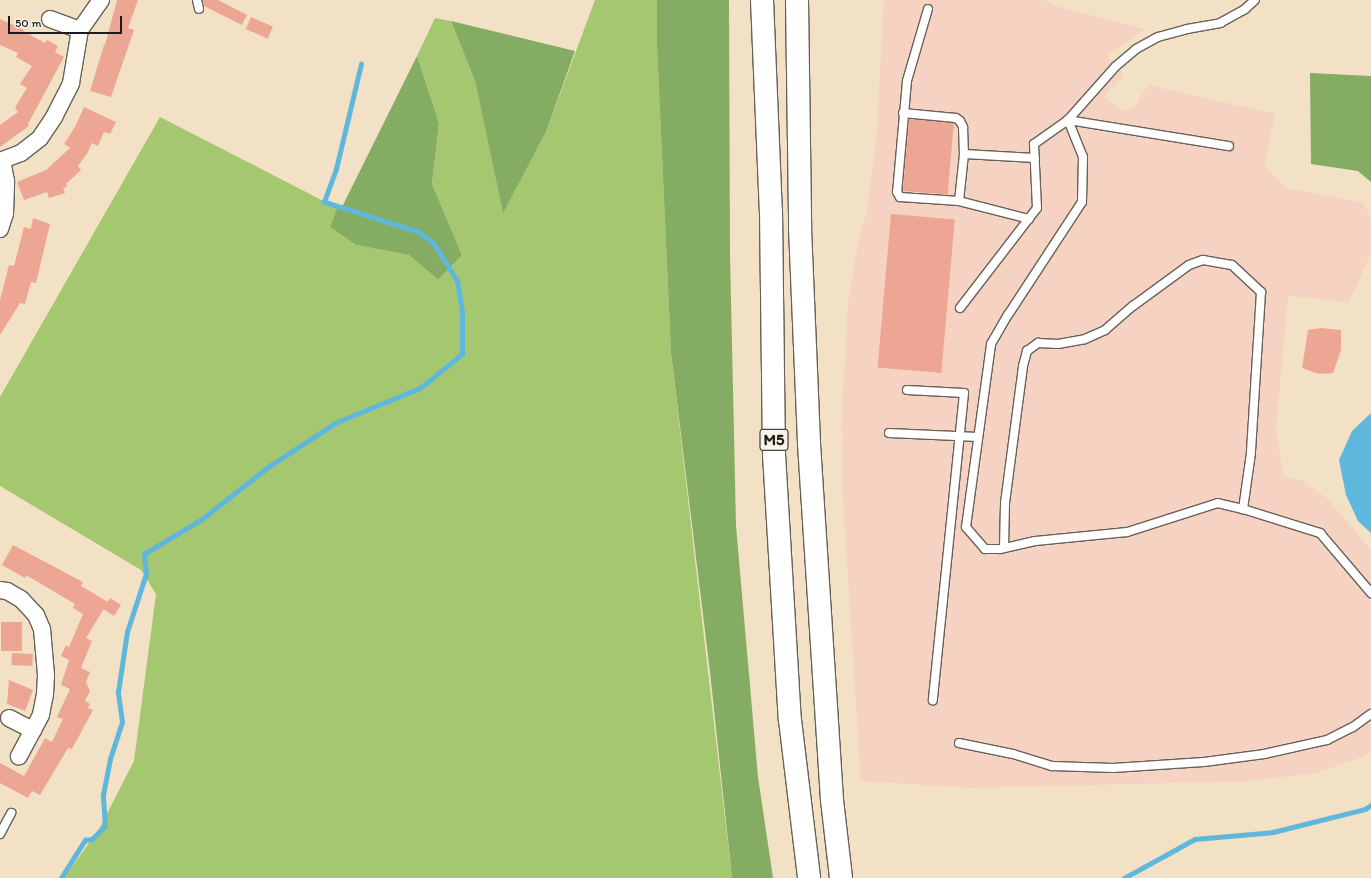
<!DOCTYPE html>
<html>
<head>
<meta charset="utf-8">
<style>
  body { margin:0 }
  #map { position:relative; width:1371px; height:878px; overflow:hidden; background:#f3e1c6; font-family:Itim,sans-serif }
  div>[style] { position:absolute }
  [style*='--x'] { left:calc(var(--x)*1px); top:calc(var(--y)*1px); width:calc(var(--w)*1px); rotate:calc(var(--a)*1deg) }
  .built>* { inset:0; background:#f6d2c3 }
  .green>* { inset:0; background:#a5c76f }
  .forest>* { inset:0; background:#84ac62 }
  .water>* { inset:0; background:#5fb7dc }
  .stream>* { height:4.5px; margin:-2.25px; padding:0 2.25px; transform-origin:2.25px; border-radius:2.25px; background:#5fb7dc }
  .building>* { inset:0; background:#eda693; transform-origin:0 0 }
  .roads { filter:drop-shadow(1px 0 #676158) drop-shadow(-1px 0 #676158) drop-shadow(0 1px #676158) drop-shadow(0 -1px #676158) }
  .service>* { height:8px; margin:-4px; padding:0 4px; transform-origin:4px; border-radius:4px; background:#fff }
  .minor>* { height:16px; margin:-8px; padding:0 8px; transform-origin:8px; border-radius:8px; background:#fff }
  .motorway>* { height:22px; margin:-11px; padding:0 11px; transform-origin:11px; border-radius:11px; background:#fff }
  span { translate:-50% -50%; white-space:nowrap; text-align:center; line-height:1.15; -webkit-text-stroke:3px #f7f3e8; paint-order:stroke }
  .shield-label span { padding:1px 3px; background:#f7f3e8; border:1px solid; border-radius:3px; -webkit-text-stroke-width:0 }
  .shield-label { font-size:16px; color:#1c1c1c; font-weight:700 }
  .scale { position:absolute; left:8px; top:16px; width:114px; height:18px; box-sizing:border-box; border:2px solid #1c1c1c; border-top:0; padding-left:5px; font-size:12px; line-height:14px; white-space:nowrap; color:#1c1c1c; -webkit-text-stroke:3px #f7f3e8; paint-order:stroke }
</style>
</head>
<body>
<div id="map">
  <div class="built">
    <div style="clip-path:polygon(884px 0,1044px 0,1055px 6px,1145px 29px,1107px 55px,1124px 75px,1104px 96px,1122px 112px,1135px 106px,1148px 85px,1275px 114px,1264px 165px,1287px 188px,1364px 203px,1371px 220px,1371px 253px,1349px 302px,1288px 296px,1276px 428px,1283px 476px,1301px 480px,1327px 498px,1371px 550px,1371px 751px,1364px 756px,1317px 773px,1247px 781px,972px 788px,861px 781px,843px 501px,842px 413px,848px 303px,859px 238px,866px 215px,876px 143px)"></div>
  </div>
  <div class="green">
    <div style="clip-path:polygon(595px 0,657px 0,657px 47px,671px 353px,732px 878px,64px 878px,99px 829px,134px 761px,156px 594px,141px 570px,0 486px,0 397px,160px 117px,337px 208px,330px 227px,356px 245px,409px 255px,438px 280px,462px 255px,432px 184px,439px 123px,417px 56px,435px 18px,451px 21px,475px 81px,503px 212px,546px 132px)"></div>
  </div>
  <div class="forest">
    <div style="clip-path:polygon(657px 0,729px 0,730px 254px,736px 526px,758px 777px,773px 878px,732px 878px,710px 672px,671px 353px,657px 47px)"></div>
    <div style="clip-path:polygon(451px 21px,575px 51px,546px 132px,503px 213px,475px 81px)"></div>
    <div style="clip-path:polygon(417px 56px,439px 123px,432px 184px,462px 255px,438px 280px,409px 255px,356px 245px,330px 227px,337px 208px,341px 209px)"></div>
    <div style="clip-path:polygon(1310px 73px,1371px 76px,1371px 182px,1358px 171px,1311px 164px)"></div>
  </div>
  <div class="water">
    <div style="clip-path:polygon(1371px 413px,1371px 533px,1358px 521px,1346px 495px,1339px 460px,1352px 431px)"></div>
  </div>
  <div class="stream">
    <div style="--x:61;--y:878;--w:45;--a:-57.7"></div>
    <div style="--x:85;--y:840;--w:7;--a:-8"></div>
    <div style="--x:92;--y:839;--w:18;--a:-45"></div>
    <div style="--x:105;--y:826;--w:31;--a:-94"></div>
    <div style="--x:103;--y:795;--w:37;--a:-79"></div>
    <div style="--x:110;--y:759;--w:39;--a:-72"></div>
    <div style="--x:122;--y:722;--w:30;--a:-98"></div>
    <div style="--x:118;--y:692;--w:61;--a:-81.5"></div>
    <div style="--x:127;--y:632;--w:61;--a:-71.9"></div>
    <div style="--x:146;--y:574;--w:20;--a:-96"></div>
    <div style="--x:144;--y:554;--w:68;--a:-31.1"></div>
    <div style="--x:202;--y:519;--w:84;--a:-38.2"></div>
    <div style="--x:268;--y:467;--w:82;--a:-33.1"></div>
    <div style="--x:337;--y:422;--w:90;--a:-22.3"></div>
    <div style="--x:420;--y:388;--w:54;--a:-39"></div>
    <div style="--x:462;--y:354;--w:42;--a:-90"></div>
    <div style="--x:462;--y:312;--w:31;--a:-99"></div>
    <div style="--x:457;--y:281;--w:44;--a:-121.9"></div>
    <div style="--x:434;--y:244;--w:20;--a:-143"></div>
    <div style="--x:418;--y:232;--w:99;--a:-162.3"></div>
    <div style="--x:324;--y:202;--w:35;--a:-70"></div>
    <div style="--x:336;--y:169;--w:108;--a:-76.6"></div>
    <div style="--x:1124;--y:878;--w:81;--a:-28.8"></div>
    <div style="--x:1195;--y:839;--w:78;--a:-5.1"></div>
    <div style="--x:1273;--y:832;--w:95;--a:-14"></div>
    <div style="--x:1365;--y:809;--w:7;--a:-34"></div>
  </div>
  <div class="building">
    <div style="clip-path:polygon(117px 0,138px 0,128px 28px,134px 30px,111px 97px,90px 91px,104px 45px,105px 45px)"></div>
    <div style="clip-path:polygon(203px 0,218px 0,247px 15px,242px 25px,204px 6px)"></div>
    <div style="left:251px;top:17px;width:24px;height:13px;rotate:24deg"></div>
    <div style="clip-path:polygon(0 19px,24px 30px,23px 31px,45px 43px,47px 40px,58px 46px,55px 52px,64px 57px,28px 124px,29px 126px,0 147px,0 125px,18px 112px,15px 107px,27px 88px,20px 84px,32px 66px,16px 57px,18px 53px,0 45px)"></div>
    <div style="clip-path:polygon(84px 107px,116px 122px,110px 134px,104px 132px,98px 146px,92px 143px,88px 152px,78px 166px,81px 170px,66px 184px,67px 187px,63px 188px,65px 193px,49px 198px,47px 192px,24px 200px,17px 182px,46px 170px,70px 148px,64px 144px,75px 127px)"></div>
    <div style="left:909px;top:119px;width:45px;height:72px;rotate:5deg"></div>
    <div style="left:891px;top:214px;width:64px;height:154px;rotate:5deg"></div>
    <div style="clip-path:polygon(33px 218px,50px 224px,36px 283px,31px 282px,25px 304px,20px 303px,0 335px,0 300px,9px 265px,14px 266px,24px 227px,31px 229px)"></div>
    <div style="clip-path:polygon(1321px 328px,1341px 330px,1341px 350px,1333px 373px,1319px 374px,1302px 368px,1308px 330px)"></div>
    <div style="clip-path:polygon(13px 545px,83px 582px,81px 586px,108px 602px,86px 638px,92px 641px,81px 668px,90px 672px,86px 682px,90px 691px,85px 701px,90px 704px,88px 708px,93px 710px,72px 749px,68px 748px,40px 795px,32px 791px,28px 798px,0 783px,0 763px,24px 776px,45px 738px,52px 742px,63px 719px,57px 717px,70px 689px,61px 685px,69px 660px,61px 656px,66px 645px,69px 647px,83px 614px,73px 608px,75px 604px,26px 575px,25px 578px,2px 565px)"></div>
    <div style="left:110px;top:598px;width:13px;height:13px;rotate:32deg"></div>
    <div style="left:1px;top:622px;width:21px;height:29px"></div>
    <div style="left:12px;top:653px;width:21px;height:12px;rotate:3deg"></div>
    <div style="clip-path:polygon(9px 680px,33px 690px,25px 711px,7px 704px)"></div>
  </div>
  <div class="roads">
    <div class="service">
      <div style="--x:197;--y:0;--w:9;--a:77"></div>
      <div style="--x:928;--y:9;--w:75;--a:106.3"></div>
      <div style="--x:907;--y:81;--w:111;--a:95.1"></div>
      <div style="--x:897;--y:192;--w:6;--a:59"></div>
      <div style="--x:900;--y:197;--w:59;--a:3.9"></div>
      <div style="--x:903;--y:113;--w:53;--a:5.4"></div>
      <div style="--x:956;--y:118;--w:5;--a:37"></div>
      <div style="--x:960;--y:121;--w:7;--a:63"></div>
      <div style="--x:963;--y:127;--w:27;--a:88"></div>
      <div style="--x:1029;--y:219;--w:72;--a:-165.6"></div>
      <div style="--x:959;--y:201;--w:47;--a:-83.9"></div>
      <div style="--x:964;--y:154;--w:71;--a:3.2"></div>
      <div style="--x:960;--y:308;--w:126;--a:-52.4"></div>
      <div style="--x:1037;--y:208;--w:64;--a:-92.7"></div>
      <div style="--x:1034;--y:144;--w:42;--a:-35.2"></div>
      <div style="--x:1068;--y:120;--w:163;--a:9.2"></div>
      <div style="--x:907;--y:390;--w:57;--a:3"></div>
      <div style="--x:964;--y:393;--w:309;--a:95.8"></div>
      <div style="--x:889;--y:433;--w:89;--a:2.6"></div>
      <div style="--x:1243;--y:509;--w:81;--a:17.3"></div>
      <div style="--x:1320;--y:533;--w:79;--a:49.6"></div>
      <div style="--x:1004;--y:548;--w:45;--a:-88.7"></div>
      <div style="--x:1005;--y:503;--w:138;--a:-82.5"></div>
      <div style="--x:1023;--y:366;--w:16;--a:-75"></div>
      <div style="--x:1027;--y:351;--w:14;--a:-36"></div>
      <div style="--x:1038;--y:343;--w:20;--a:3"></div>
      <div style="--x:1058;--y:344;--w:27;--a:-10"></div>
      <div style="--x:1085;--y:339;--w:22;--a:-24"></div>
      <div style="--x:1105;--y:330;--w:37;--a:-41"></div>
      <div style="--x:1133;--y:306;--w:69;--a:-36.2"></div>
      <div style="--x:1189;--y:265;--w:15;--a:-20"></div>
      <div style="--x:1203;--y:260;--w:29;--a:10"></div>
      <div style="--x:1232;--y:265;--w:40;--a:43"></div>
      <div style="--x:1261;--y:292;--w:161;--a:93.6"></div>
      <div style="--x:1251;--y:453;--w:57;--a:98.1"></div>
      <div style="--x:1243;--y:509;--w:26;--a:-167"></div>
      <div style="--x:1218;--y:503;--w:96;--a:162.3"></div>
      <div style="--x:1127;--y:532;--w:92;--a:174.4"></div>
      <div style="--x:1035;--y:541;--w:36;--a:167"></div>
      <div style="--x:1000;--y:549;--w:15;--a:180"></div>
      <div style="--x:985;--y:549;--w:29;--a:-131"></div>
      <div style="--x:966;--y:527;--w:185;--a:-82.2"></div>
      <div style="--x:991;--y:344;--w:34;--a:-60"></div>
      <div style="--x:1008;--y:315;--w:135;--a:-56.8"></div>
      <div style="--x:1082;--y:202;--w:45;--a:-88.7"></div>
      <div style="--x:1083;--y:157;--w:40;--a:-112"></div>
      <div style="--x:1068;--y:120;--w:72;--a:-48.4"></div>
      <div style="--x:1116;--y:66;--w:26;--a:-40"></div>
      <div style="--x:1136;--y:49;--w:25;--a:-29"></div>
      <div style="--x:1158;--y:37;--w:30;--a:-15"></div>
      <div style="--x:1187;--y:29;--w:34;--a:-10"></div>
      <div style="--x:1220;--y:23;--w:29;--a:-29"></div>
      <div style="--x:1245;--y:9;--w:13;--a:-42"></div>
      <div style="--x:959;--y:743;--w:55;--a:11.5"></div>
      <div style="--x:1013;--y:754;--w:41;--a:17.1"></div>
      <div style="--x:1052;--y:766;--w:61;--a:1.9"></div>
      <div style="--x:1113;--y:768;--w:91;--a:-3.8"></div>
      <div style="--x:1204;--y:762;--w:61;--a:-7.6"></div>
      <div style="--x:1264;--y:754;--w:65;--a:-12.5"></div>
      <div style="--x:1327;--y:740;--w:29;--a:-27"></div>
      <div style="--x:1353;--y:727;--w:22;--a:-36"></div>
      <div style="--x:0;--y:834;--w:24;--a:-62"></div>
    </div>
    <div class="minor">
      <div style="--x:50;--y:19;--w:32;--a:20"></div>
      <div style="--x:0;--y:161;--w:22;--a:-21"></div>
      <div style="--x:21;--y:153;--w:24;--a:-38"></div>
      <div style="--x:40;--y:138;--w:25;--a:-56"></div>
      <div style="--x:54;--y:117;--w:38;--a:-63"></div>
      <div style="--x:71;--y:83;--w:54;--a:-80.4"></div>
      <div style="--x:80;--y:30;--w:37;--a:-55"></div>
      <div style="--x:0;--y:229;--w:16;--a:-72"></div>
      <div style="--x:5;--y:214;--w:33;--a:-88"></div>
      <div style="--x:6;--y:181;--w:20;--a:-101"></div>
      <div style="--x:0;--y:590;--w:7;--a:8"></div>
      <div style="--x:7;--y:591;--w:16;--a:30"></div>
      <div style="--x:21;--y:599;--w:22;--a:47"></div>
      <div style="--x:36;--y:615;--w:15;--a:67"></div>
      <div style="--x:42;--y:629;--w:46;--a:85"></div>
      <div style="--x:46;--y:675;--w:19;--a:93"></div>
      <div style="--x:45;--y:694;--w:21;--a:101"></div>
      <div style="--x:41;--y:715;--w:47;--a:118.2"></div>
      <div style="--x:9;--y:718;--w:27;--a:27"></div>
    </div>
    <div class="motorway">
      <div style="--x:762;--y:0;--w:211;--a:87.6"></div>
      <div style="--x:771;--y:211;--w:243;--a:89.3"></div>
      <div style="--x:774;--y:454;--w:266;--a:86.6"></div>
      <div style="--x:790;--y:720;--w:159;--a:83.1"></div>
      <div style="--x:797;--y:0;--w:228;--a:89.2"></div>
      <div style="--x:800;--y:228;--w:216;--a:87.6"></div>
      <div style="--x:809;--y:444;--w:357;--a:86.3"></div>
      <div style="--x:832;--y:800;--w:79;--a:83.4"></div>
    </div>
  </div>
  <div class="shield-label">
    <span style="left:774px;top:440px">M5</span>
  </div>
  <div class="scale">50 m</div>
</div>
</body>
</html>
